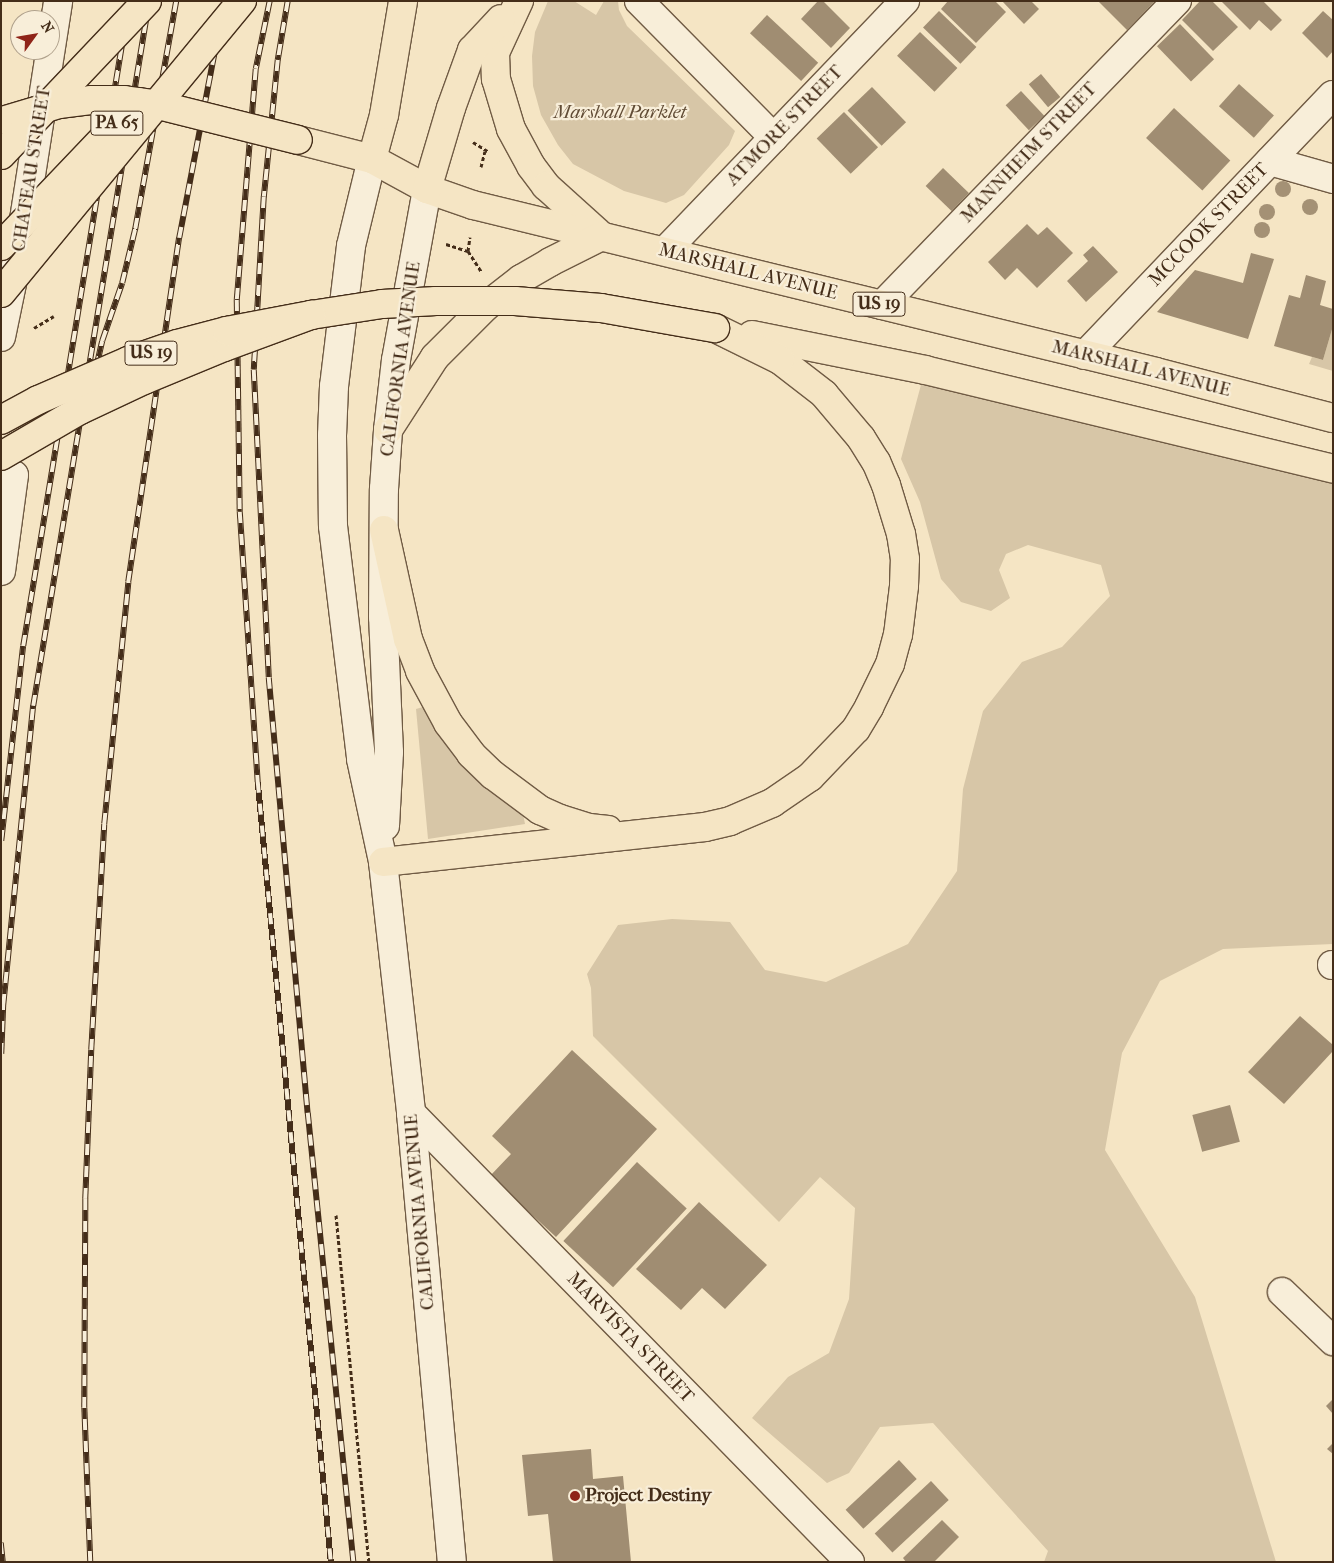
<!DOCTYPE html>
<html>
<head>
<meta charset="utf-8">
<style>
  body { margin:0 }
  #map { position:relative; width:1334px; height:1563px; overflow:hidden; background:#f5e5c4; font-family:"IM FELL French Canon",serif }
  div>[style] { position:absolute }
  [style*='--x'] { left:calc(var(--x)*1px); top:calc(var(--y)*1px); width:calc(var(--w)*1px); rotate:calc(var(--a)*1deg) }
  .green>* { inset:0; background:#d7c6a7 }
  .building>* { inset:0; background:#a08d72; transform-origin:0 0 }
  .path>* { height:3px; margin-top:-1.5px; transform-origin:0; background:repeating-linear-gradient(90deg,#442d19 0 4px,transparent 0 6.5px) }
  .roads { filter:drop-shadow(1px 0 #705b44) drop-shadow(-1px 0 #705b44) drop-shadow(0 1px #705b44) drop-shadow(0 -1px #705b44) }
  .minor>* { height:28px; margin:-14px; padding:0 14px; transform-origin:14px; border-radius:14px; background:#f8eed9 }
  .major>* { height:28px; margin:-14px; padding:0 14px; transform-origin:14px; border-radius:14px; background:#f5e5c4 }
  .highway>* { height:28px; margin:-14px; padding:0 14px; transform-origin:14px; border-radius:14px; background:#f5e5c4 }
  .rail>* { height:5.5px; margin-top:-2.75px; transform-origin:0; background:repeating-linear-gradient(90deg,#f8eed9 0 11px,#442d19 0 22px); box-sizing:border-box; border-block:1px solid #442d19 }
  .bridges { filter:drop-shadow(1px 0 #442d19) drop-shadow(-1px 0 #442d19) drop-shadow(0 1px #442d19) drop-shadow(0 -1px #442d19) }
  .major-bridge>* { height:28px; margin:-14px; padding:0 14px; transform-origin:14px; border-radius:14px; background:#f5e5c4 }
  .highway-bridge>* { height:28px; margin:-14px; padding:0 14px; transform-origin:14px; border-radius:14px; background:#f5e5c4 }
  .trees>* { width:16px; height:16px; margin:-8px; border-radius:50%; background:#a49175 }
  .dots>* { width:14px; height:14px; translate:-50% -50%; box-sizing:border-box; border:2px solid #f8eed9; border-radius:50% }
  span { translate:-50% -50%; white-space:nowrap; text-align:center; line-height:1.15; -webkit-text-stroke:4.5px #f8eed9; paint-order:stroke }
  .shield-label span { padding:1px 4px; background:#f8eed9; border:1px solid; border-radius:4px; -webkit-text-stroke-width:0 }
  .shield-label { font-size:18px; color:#442d19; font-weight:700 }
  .park-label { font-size:19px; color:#614c35; font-style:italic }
  .street-label { font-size:19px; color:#442d19 }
  .poi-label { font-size:19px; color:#442d19; font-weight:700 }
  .left { translate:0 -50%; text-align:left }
  .frame { position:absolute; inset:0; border:2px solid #442d19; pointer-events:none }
  .north { position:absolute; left:10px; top:10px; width:50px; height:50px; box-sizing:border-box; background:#f8eed9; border:1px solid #b0a18c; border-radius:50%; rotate:58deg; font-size:14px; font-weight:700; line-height:20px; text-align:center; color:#442d19 }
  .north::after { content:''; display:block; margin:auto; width:18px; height:22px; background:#8f2418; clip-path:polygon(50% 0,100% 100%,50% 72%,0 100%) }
</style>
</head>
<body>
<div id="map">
  <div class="green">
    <div style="clip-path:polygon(548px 1px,574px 1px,596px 15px,604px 1px,618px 1px,619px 10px,627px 26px,735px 131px,729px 145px,684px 195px,666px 203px,624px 191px,573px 164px,558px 145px,541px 115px,533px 86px,532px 56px,535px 32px)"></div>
    <div style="clip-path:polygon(1333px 326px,1333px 371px,1309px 364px,1312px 357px,1323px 360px)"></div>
    <div style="clip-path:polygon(925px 370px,1333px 469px,1333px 944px,1223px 949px,1160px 981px,1122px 1053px,1105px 1150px,1195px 1297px,1276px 1562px,1044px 1562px,1048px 1551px,933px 1423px,880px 1427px,849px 1473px,827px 1483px,752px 1418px,788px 1377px,829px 1353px,849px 1299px,855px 1208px,820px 1177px,779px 1222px,593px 1036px,591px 988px,587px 974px,618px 925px,672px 919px,730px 922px,765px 970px,826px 982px,908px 944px,957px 871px,963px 789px,983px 711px,1022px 662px,1062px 647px,1110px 596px,1101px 565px,1028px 545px,1006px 554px,999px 570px,1010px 598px,991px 611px,961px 602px,941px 579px,920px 502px,901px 459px)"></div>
    <div style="clip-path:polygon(423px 707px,432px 725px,451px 752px,480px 781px,510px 806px,523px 814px,525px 824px,428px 839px,416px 709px)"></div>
  </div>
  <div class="building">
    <div style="clip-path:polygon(818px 1px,823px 1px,850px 28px,831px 48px,801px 19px)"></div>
    <div style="clip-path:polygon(948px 1px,995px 1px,1006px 12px,976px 43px,941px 9px)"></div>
    <div style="clip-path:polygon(1002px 1px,1031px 1px,1039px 9px,1024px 24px)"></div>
    <div style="clip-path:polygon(1098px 1px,1155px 1px,1127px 30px)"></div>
    <div style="clip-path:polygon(1200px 1px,1212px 1px,1238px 27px,1213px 51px,1182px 20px)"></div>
    <div style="clip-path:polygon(1221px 1px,1263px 1px,1282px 20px,1271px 31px,1259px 20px,1250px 30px)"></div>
    <div style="left:939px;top:11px;width:52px;height:23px;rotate:44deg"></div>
    <div style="clip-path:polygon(1323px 11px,1333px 20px,1333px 51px,1327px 58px,1302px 33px)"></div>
    <div style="left:767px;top:15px;width:70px;height:25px;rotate:43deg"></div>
    <div style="left:1180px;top:24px;width:49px;height:32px;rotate:46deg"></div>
    <div style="left:920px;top:32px;width:52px;height:33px;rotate:44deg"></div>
    <div style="left:1041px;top:74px;width:30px;height:16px;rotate:50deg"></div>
    <div style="left:1239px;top:84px;width:47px;height:30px;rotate:42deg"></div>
    <div style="left:872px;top:87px;width:49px;height:34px;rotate:46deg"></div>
    <div style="left:1021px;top:91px;width:34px;height:21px;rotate:47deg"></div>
    <div style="left:1174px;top:108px;width:77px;height:41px;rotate:43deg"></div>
    <div style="left:844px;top:112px;width:49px;height:38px;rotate:46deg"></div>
    <div style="left:943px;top:168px;width:36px;height:25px;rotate:44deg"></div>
    <div style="clip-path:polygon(1027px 224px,1038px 235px,1047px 227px,1073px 253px,1037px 288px,1017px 268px,1005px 280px,988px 262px)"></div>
    <div style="clip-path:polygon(1093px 246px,1118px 272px,1086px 302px,1067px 281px,1088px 261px,1083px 255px)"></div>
    <div style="clip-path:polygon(1251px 253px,1274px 259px,1248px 339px,1157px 312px,1195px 270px,1243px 283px)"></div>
    <div style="clip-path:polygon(1306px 275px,1326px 281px,1320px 305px,1333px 309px,1333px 326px,1323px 360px,1274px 346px,1289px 295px,1300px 298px)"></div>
    <div style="clip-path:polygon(1300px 1016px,1333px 1045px,1333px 1051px,1284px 1104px,1248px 1072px)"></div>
    <div style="clip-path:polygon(572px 1050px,657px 1129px,556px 1237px,490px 1176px,511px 1154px,492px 1136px)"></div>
    <div style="left:1230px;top:1105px;width:38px;height:39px;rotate:75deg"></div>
    <div style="left:637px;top:1162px;width:68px;height:108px;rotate:43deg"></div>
    <div style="clip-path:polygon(699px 1202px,767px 1265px,725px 1309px,702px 1288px,681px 1310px,636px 1269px)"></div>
    <div style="clip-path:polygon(1333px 1399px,1333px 1414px,1326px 1406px)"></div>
    <div style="clip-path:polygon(1333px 1443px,1333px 1454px,1327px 1449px)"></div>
    <div style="clip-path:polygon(591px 1449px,593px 1479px,623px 1476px,631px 1562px,553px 1562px,548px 1514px,528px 1516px,522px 1455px)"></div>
    <div style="left:899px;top:1460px;width:26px;height:73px;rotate:47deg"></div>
    <div style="left:931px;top:1481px;width:26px;height:77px;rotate:47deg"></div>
    <div style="clip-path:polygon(942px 1520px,959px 1537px,934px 1562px,906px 1562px,903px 1558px)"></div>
  </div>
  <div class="path">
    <div style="--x:473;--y:142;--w:19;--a:32"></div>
    <div style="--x:481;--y:167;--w:16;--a:-76"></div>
    <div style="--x:446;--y:244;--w:23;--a:18"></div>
    <div style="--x:468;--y:251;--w:24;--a:57"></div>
    <div style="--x:468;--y:251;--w:14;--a:-82"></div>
    <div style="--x:34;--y:328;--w:23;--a:-31"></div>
    <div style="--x:336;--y:1215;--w:349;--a:84.6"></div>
  </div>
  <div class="roads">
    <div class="minor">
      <div style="--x:639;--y:1;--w:192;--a:45.4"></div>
      <div style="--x:372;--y:159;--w:89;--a:103.6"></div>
      <div style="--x:351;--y:246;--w:141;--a:96.9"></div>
      <div style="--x:334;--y:386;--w:49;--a:92.3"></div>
      <div style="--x:332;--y:435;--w:91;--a:89.4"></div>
      <div style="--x:333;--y:526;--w:235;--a:83.1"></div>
      <div style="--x:361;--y:759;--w:105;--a:77.9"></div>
      <div style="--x:383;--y:862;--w:253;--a:83.6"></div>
      <div style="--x:411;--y:1113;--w:451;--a:84.8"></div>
      <div style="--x:1270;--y:161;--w:66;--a:15.9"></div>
      <div style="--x:665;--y:251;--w:347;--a:-46.2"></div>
      <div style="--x:882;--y:305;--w:424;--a:-45.9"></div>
      <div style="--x:1;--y:337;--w:94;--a:-78.3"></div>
      <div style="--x:20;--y:245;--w:247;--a:-81.1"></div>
      <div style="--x:1085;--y:355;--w:359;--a:-46.4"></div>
      <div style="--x:1;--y:483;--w:15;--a:-32"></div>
      <div style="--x:14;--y:475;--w:97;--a:97.7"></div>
      <div style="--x:385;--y:826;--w:74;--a:-86.9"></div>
      <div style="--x:389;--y:752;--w:135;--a:-92.5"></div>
      <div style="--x:383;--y:617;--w:128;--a:-89.6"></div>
      <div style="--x:384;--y:489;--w:59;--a:-86.1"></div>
      <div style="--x:388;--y:430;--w:70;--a:-83.5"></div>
      <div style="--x:396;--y:360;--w:174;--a:-79.7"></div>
      <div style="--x:1332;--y:965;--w:1;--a:0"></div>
      <div style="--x:411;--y:1113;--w:628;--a:45.65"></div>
      <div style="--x:1282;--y:1292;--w:71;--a:43.9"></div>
    </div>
    <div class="major">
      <div style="--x:519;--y:1;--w:57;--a:114.8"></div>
      <div style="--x:495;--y:53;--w:26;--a:88"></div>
      <div style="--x:496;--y:79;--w:52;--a:73.3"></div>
      <div style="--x:511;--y:129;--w:42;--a:61.6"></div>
      <div style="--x:531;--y:166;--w:25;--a:53"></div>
      <div style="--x:546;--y:186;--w:69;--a:42"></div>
      <div style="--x:298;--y:140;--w:76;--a:14.4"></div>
      <div style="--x:372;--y:159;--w:63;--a:28.6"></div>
      <div style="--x:427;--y:189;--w:49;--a:19.2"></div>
      <div style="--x:473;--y:205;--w:703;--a:13.74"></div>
      <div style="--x:1156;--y:372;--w:183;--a:14.6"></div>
      <div style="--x:427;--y:189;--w:84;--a:-73.5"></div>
      <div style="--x:451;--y:108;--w:62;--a:-70.1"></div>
      <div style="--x:472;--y:50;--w:42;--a:-46.9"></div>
      <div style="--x:752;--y:335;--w:177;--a:11.4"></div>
      <div style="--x:925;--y:370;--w:420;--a:13.6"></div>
      <div style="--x:388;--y:430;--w:87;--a:-57.2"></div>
      <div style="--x:435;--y:357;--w:71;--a:-45"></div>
      <div style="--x:485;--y:307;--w:46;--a:-37.9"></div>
      <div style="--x:521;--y:279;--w:34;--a:-30"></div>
      <div style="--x:550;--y:262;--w:58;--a:-26.6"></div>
      <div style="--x:384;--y:530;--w:112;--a:77.6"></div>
      <div style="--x:408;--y:639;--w:34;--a:69"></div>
      <div style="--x:420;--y:671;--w:59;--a:61.7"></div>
      <div style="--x:448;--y:723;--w:39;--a:53"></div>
      <div style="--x:471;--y:754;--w:30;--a:44"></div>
      <div style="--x:493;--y:775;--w:59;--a:36.7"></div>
      <div style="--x:540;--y:810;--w:22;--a:24"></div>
      <div style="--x:560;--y:819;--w:30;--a:17"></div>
      <div style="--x:589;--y:828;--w:19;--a:6"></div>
      <div style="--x:383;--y:862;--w:324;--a:-6.2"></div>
      <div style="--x:705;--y:827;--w:26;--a:-13"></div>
      <div style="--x:730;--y:821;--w:46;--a:-23.2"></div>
      <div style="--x:772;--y:803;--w:46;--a:-34.4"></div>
      <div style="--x:810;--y:777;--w:66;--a:-46.2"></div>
      <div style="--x:856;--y:729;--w:26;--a:-59"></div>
      <div style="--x:869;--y:707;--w:48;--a:-64"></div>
      <div style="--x:890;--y:664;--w:30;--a:-75"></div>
      <div style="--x:898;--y:635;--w:49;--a:-83"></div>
      <div style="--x:904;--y:586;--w:27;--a:-88"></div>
      <div style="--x:905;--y:559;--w:25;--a:-99"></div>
      <div style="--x:901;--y:534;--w:51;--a:-107"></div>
      <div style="--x:886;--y:485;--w:25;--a:-113"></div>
      <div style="--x:876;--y:462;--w:28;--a:-122"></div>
      <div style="--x:861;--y:438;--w:57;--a:-130.1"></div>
      <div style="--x:824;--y:394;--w:56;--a:-142.3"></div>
      <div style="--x:780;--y:360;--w:72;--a:-153.8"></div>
    </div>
    <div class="highway">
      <div style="--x:372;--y:159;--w:46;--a:-74.7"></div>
      <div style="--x:384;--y:115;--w:116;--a:-80.5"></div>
    </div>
  </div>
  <div class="rail">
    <div style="--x:270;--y:1;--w:69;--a:101.6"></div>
    <div style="--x:256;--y:69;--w:232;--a:94.7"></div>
    <div style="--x:237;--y:300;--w:212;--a:89.2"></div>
    <div style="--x:240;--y:512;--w:271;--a:86.2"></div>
    <div style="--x:258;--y:782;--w:783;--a:84.65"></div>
    <div style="--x:288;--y:1;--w:60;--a:99.6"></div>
    <div style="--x:278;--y:60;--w:138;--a:95.8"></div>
    <div style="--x:264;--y:197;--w:173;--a:93.3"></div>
    <div style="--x:254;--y:370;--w:308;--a:87.2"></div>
    <div style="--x:269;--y:678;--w:437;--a:84.9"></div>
    <div style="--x:308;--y:1113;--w:451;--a:84.2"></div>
    <div style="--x:91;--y:389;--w:49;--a:-77.1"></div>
    <div style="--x:102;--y:341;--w:61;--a:-71"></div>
    <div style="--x:122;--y:283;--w:56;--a:-76.5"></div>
    <div style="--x:135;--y:229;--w:232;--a:-79.8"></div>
    <div style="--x:1;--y:841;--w:196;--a:-83.6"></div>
    <div style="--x:23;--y:646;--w:654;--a:-80.67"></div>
    <div style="--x:1;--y:1054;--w:49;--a:-87.7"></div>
    <div style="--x:3;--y:1005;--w:301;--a:-84.3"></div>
    <div style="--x:33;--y:706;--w:714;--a:-80.66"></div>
    <div style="--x:1;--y:1543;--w:19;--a:84"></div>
    <div style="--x:90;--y:1562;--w:154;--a:-92.2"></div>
    <div style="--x:84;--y:1408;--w:209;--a:-89.7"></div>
    <div style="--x:85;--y:1199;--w:149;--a:-87.7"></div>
    <div style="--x:91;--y:1050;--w:226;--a:-86.7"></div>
    <div style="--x:104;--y:824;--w:243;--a:-84.3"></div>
    <div style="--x:128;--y:582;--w:348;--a:-81.6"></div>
    <div style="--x:179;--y:238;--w:241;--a:-79.2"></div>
  </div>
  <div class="bridges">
    <div class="major-bridge">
      <div style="--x:6;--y:120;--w:55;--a:-16.8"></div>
      <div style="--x:59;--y:104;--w:32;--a:-7"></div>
      <div style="--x:91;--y:100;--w:33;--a:0"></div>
      <div style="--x:124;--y:100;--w:34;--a:8"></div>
      <div style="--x:158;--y:105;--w:144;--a:14"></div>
      <div style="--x:1;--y:456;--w:91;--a:-30.2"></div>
      <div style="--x:80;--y:410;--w:71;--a:-25.1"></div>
      <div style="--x:144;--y:380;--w:87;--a:-22.4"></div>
      <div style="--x:224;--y:347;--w:93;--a:-20.2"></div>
      <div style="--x:311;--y:315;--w:72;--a:-8.8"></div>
      <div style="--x:382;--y:304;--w:54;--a:-3.2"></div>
      <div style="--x:436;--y:301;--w:79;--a:0"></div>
      <div style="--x:515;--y:301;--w:86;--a:4.7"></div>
      <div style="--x:601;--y:308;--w:116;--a:10"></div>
    </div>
    <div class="highway-bridge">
      <div style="--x:1;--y:155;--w:212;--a:-46.5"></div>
      <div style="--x:1;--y:246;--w:199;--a:-46.4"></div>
      <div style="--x:1;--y:293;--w:379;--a:-50.5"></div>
      <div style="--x:1;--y:420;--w:42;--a:-28.4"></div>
      <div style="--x:38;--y:400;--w:98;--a:-23.4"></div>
      <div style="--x:128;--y:361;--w:52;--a:-19.1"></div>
      <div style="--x:177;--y:344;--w:52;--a:-14.6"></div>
      <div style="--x:227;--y:331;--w:86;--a:-10.8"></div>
    </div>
  </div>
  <div class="trees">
    <div style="left:1283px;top:189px"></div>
    <div style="left:1310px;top:207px"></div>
    <div style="left:1267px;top:212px"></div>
    <div style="left:1262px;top:230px"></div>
  </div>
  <div class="dots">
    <div style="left:575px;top:1496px;background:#8f2418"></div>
  </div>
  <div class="shield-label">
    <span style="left:117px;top:123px">PA 65</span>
    <span style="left:879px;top:304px">US 19</span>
    <span style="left:151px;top:353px">US 19</span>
  </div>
  <div class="park-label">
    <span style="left:620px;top:113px">Marshall Parklet</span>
  </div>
  <div class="street-label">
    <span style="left:785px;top:126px;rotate:-46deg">ATMORE STREET</span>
    <span style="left:1029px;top:153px;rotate:-46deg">MANNHEIM STREET</span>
    <span style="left:32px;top:169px;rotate:-81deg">CHATEAU STREET</span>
    <span style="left:1209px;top:225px;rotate:-46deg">MCCOOK STREET</span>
    <span style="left:748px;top:272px;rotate:14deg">MARSHALL AVENUE</span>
    <span style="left:401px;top:359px;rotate:-82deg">CALIFORNIA AVENUE</span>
    <span style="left:1141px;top:369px;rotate:14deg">MARSHALL AVENUE</span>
    <span style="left:420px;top:1212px;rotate:-95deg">CALIFORNIA AVENUE</span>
    <span style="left:630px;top:1338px;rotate:46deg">MARVISTA STREET</span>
  </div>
  <div class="poi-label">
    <span class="left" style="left:585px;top:1496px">Project Destiny</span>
  </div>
  <div class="frame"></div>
  <div class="north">N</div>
</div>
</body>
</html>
